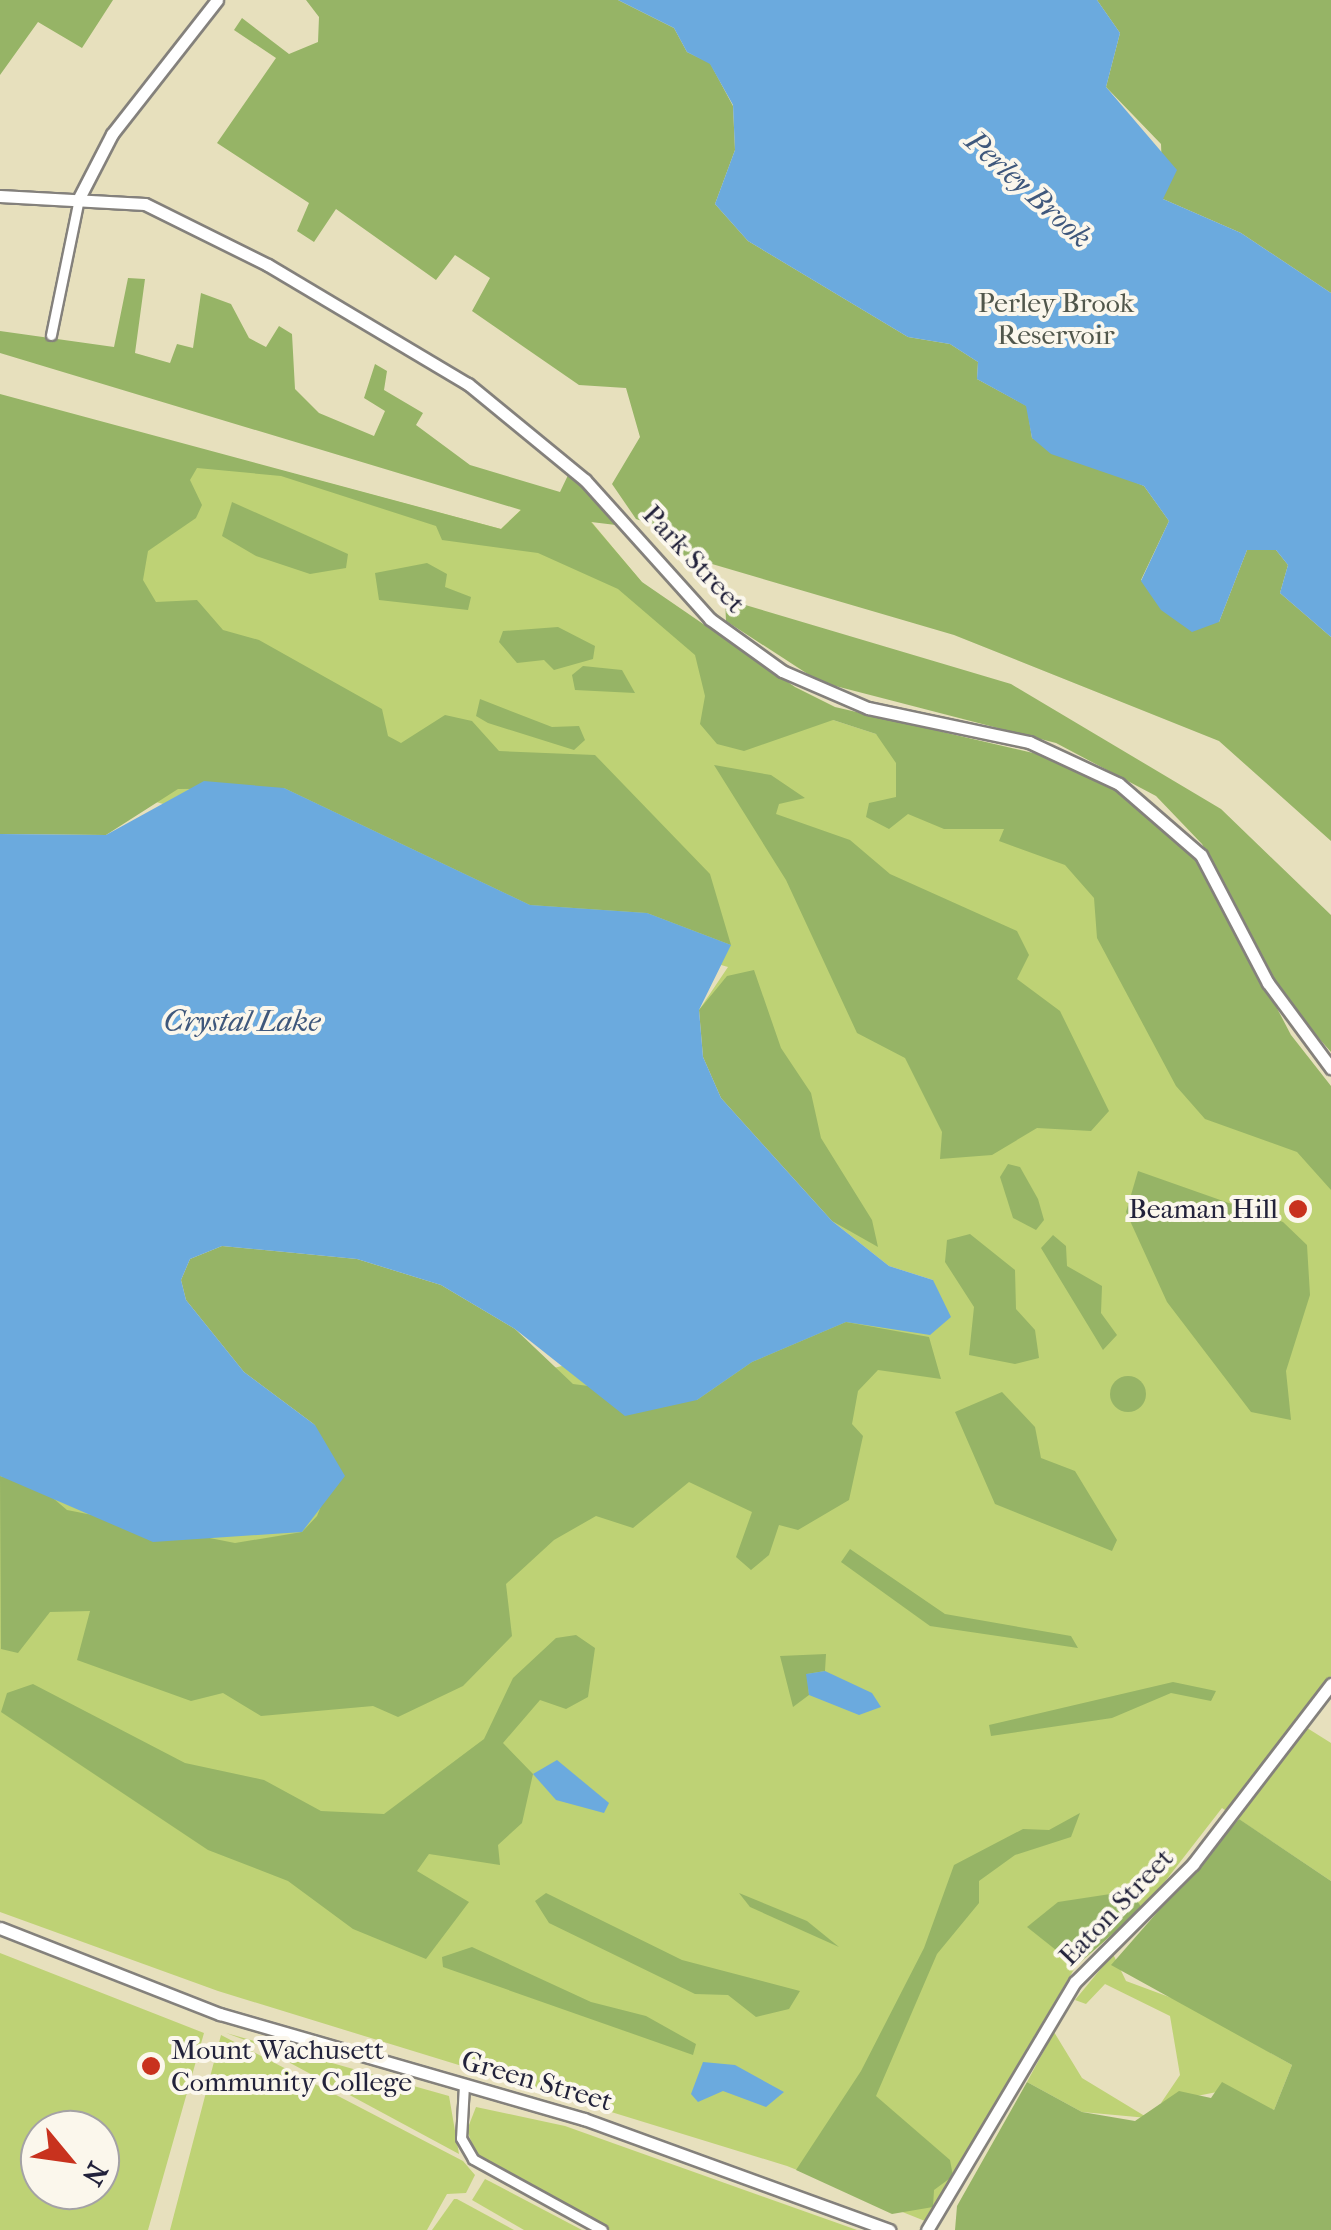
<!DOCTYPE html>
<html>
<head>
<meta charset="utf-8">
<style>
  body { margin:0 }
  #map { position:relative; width:1331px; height:2230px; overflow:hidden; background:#e7e0bd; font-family:"IM FELL French Canon",serif }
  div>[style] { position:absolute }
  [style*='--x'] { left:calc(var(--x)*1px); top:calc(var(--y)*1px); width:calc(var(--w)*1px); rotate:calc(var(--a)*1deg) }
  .green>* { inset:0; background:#bed275 }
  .forest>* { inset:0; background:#96b466 }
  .round { border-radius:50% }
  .water>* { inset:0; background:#6baade }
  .roads { filter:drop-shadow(2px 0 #84817c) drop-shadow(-2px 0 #84817c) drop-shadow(0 2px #84817c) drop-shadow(0 -2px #84817c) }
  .minor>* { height:9px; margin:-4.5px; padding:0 4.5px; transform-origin:4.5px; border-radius:4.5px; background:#fff }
  .tertiary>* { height:11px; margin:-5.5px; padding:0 5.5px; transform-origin:5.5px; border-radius:5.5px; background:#fff }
  .dots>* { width:28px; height:28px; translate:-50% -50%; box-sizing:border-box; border:5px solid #fbf7ec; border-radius:50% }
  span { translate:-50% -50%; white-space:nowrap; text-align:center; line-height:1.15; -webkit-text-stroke:8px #fbf7ec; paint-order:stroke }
  .park-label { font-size:28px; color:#51574c }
  .street-label { font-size:28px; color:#22223b }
  .poi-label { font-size:28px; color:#22223b }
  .right { translate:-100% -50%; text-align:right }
  .left { translate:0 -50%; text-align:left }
  .water-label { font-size:30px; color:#3f587c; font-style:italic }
  .north { position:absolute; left:20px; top:2110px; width:100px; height:100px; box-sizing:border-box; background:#fbf7ec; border:2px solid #a4a2a5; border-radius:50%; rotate:119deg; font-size:28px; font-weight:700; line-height:40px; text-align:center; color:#22223b }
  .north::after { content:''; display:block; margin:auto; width:35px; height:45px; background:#c8321e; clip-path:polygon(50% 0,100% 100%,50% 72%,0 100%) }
</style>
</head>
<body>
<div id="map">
  <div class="green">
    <div style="clip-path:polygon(155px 437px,501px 529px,534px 497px,580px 508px,655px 598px,833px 720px,876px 734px,1068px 856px,1286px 1133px,1331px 1175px,1331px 1676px,1296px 1721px,1331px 1743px,1331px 1881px,1222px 1808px,1149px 1902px,1076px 1966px,925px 2221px,787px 2166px,218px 1991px,0 1912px,0 1476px,40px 1487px,933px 1280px,889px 1266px,832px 1221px,699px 1010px,728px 967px,0 757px)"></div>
    <div style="clip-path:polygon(evenodd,0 1953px,204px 2033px,148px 2230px,0 2230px,0 1953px,40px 2130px,100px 2130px,100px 2190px,40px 2190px,40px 2130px)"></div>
    <div style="clip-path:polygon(1113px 1954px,1126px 1981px,1180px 2001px,1292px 2065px,1274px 2110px,1217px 2092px,1161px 2103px,1180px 2075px,1170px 2016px,1105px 1984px,1086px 2004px,1075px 2000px)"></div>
    <div style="clip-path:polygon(1054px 2032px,1082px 2078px,1148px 2118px,1082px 2112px,1027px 2082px)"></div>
    <div style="clip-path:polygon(226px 2033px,449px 2096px,459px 2154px,253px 2043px)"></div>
    <div style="clip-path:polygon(221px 2035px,463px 2161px,475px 2175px,466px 2193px,447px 2194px,427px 2230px,170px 2230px)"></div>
    <div style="clip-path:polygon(476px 2107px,565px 2126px,857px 2230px,610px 2230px,476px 2155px,467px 2130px)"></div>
    <div style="clip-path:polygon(485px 2179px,491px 2182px,582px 2230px,524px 2230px,472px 2200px)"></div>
    <div style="clip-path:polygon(454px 2199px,457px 2199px,514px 2230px,432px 2230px)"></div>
  </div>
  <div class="forest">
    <div style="clip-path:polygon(0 0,113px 0,82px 48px,38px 22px,0 75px)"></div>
    <div style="clip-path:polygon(306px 0,618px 0,674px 28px,687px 52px,710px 63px,733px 106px,735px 150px,715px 204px,748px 241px,908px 337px,950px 344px,978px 362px,977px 379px,1027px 406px,1032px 438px,1144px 486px,1169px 521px,1141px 580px,1219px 622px,1247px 550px,1276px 550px,1288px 565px,1280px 593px,1331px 637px,1331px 841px,1219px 741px,954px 635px,678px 554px,666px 529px,636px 519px,612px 484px,640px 437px,626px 388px,579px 385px,472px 311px,490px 278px,455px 255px,436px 280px,336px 209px,314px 242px,297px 231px,309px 203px,217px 143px,276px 58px,234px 30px,242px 18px,289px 54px,318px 42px,319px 17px)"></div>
    <div style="clip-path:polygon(1097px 0,1331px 0,1331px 293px,1241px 233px,1163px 199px,1161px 144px,1106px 87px,1120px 33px)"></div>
    <div style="clip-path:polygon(128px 278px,145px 279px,135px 353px,170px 363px,177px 344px,193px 348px,201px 293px,231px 304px,249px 338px,266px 347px,279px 326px,292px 334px,295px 389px,319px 413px,374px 436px,385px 411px,364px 398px,375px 364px,387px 371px,384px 390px,423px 413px,416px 425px,470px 465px,560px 492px,570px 471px,616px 525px,591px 522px,642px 582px,795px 687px,835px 707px,1059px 759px,1150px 810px,1201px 863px,1291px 1035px,1331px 1086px,1331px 1190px,1297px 1152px,1205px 1119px,1176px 1086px,1097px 938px,1094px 898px,1065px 865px,999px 841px,1004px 829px,944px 829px,908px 814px,889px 829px,866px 817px,869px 803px,896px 797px,896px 763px,876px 734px,833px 720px,744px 751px,717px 744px,700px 724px,705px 696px,695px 655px,618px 589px,538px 553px,442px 540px,436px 526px,281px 476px,197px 468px,190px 480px,202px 505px,196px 518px,148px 551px,143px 580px,156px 602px,197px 600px,223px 630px,259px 640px,382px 709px,388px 736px,401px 743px,445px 715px,472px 721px,499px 751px,595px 755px,710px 874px,731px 945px,647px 913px,530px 905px,284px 788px,178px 789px,106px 835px,0 834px,0 394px,501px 529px,521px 510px,0 353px,0 331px,114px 347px)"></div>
    <div style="clip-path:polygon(232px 502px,348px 554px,346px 568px,310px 574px,256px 556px,222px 536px)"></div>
    <div style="clip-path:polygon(427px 563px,447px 574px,445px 587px,471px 597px,468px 610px,379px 600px,375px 573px)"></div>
    <div style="clip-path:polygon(725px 599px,1011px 684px,1221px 809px,1331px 915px,1331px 1052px,1284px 999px,1202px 844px,1156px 796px,1056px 743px,820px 682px,726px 621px)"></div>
    <div style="clip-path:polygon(558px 627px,595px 646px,593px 659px,554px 670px,544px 660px,517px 663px,499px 642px,503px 631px)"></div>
    <div style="clip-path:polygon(583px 666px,622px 670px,635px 693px,575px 690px,572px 675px)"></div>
    <div style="clip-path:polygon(480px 699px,552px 727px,579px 726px,585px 740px,574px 750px,488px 723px,476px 716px)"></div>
    <div style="clip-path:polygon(714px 765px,771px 775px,805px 798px,779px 804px,776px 814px,850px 840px,890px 874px,1017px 931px,1029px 955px,1017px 979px,1060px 1011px,1109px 1111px,1091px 1131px,1037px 1128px,992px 1155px,940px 1159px,942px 1132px,905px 1058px,857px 1033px,786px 880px)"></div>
    <div style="clip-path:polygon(754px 970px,781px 1048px,811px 1093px,821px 1138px,872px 1220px,878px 1247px,832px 1221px,721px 1098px,703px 1057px,699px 1010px,727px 976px)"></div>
    <div style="clip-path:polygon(1008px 1164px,1020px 1167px,1038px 1199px,1044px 1220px,1036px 1230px,1013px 1218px,1000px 1177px)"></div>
    <div style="clip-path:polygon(1138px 1171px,1283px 1222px,1307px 1245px,1310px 1295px,1286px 1371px,1291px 1420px,1251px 1412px,1167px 1302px,1126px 1212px)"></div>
    <div style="clip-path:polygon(970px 1234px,1015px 1270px,1016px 1309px,1035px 1330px,1039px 1358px,1015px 1364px,969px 1355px,974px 1307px,945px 1262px,947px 1240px)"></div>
    <div style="clip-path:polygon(1053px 1235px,1066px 1246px,1067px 1266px,1102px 1286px,1101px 1313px,1117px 1335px,1103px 1350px,1041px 1248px)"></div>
    <div style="clip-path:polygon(222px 1246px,357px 1259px,441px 1285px,515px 1329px,573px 1384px,697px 1400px,752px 1362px,846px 1322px,929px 1337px,941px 1379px,878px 1370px,858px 1391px,852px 1424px,863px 1436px,849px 1500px,798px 1530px,779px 1525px,769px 1555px,751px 1570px,736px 1557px,752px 1512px,689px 1482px,633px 1528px,596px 1516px,554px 1540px,506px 1584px,512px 1636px,463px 1686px,398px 1717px,373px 1706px,261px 1716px,223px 1693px,191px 1701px,77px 1660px,90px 1611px,50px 1612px,18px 1653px,1px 1649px,0 1476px,40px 1487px,67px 1510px,235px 1543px,302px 1532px,317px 1516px,325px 1496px,315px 1425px,244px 1372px,186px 1300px,181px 1280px,190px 1259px)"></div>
    <div class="round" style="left:1110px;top:1376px;width:36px;height:36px"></div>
    <div style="clip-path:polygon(1002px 1392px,1035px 1427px,1041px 1458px,1075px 1471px,1117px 1540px,1112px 1551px,995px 1504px,955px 1412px)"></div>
    <div style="clip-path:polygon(850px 1549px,945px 1614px,1071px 1636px,1078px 1648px,930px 1626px,841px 1562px)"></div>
    <div style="clip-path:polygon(576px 1635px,595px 1648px,588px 1697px,566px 1709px,540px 1700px,503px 1743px,533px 1774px,522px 1823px,498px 1845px,500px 1865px,429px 1854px,417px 1871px,469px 1902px,426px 1959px,353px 1929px,288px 1881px,208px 1850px,1px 1712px,7px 1693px,33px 1684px,185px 1763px,264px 1780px,321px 1811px,384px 1814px,484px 1739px,513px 1678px,556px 1638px)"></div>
    <div style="clip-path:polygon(826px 1654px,825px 1671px,807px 1674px,809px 1695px,793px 1707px,780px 1656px)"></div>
    <div style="clip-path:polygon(1173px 1682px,1216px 1691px,1211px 1701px,1171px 1693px,1112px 1718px,991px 1736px,989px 1725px)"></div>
    <div style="clip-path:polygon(1080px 1813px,1071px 1837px,1015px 1855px,979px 1881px,979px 1903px,937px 1954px,876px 2096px,950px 2160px,953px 2176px,934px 2190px,933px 2207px,892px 2214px,796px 2170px,861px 2071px,924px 1948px,954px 1865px,1023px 1829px,1049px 1830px)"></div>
    <div style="clip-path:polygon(1239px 1819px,1331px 1881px,1331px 2230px,955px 2230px,957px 2206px,1027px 2082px,1082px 2112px,1135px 2121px,1179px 2091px,1211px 2098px,1222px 2082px,1274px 2110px,1292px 2065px,1111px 1965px)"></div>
    <div style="clip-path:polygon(1130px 1891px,1142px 1908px,1076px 1966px,1027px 1927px,1058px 1902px)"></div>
    <div style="clip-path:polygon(546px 1893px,682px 1960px,800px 1991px,789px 2009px,756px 2017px,728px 1995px,695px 1994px,549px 1923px,535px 1901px)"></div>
    <div style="clip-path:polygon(739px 1893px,807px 1921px,839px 1947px,750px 1907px)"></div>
    <div style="clip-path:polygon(472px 1947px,591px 2002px,646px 2016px,696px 2044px,693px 2055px,443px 1967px,442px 1957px)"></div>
  </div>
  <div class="water">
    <div style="clip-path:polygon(618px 0,1097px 0,1120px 33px,1106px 87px,1177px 170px,1163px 199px,1241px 233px,1331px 293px,1331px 637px,1280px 593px,1288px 565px,1276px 550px,1247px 550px,1219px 622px,1192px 632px,1161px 610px,1141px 581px,1169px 521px,1144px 486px,1051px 454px,1032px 438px,1026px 406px,977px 379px,978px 362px,950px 344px,908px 337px,748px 241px,715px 204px,735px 150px,733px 105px,710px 64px,687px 52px,674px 28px)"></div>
    <div style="clip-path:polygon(204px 781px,284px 788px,530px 905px,647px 913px,731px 945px,699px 1010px,703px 1057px,721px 1098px,832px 1221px,889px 1266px,933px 1280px,951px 1317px,930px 1335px,846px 1322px,752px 1362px,697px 1400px,625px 1416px,515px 1329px,441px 1285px,357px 1259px,222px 1246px,190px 1259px,181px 1280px,186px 1300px,244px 1372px,315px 1425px,345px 1476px,302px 1532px,153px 1542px,0 1476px,0 834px,106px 835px)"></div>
    <div style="clip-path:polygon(825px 1671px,872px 1693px,881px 1707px,859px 1715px,809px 1695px,806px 1674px)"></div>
    <div style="clip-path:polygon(557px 1760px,609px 1803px,604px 1813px,556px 1800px,533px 1774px)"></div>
    <div style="clip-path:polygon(703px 2062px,735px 2065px,784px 2092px,766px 2107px,723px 2091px,698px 2102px,691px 2094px)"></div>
  </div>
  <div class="roads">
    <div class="minor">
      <div style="--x:51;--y:335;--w:140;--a:-78.4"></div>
      <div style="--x:464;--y:2085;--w:53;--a:93.2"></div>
      <div style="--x:461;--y:2138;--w:24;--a:60"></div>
      <div style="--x:473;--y:2159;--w:147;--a:28.8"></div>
    </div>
    <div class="tertiary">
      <div style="--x:0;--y:196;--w:145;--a:3.2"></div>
      <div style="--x:145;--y:204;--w:137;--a:26.4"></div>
      <div style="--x:268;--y:265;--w:233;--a:30.8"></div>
      <div style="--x:468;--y:384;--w:151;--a:39.4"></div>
      <div style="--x:585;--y:480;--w:187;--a:48"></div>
      <div style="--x:710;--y:619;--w:89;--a:35.8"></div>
      <div style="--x:782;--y:671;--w:94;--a:23.3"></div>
      <div style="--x:868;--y:708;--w:165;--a:11.9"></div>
      <div style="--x:1029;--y:742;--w:99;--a:25"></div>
      <div style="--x:1119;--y:784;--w:108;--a:40.9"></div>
      <div style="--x:1201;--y:855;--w:144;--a:62.4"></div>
      <div style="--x:1268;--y:983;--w:106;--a:53.5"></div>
      <div style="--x:79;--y:198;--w:72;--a:-62.7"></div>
      <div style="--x:112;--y:134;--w:170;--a:-51.9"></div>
      <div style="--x:0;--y:1928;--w:236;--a:21.4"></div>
      <div style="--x:220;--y:2014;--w:379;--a:16.1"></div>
      <div style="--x:584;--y:2119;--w:325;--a:20"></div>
      <div style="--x:927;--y:2230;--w:289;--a:-59.2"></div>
      <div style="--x:1075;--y:1982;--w:167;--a:-45"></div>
      <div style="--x:1193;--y:1864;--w:227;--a:-52.5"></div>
    </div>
  </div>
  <div class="dots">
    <div style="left:1298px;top:1209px;background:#c8321e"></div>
    <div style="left:151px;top:2066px;background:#c8321e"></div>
  </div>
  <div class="park-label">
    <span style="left:1056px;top:319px">Perley Brook<br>Reservoir</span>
  </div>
  <div class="street-label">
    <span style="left:694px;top:559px;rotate:47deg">Park Street</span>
    <span style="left:1116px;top:1907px;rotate:-46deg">Eaton Street</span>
    <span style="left:537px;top:2081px;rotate:16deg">Green Street</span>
  </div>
  <div class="poi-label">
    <span class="right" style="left:1278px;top:1209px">Beaman Hill</span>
    <span class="left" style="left:171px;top:2066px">Mount Wachusett<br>Community College</span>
  </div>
  <div class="water-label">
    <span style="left:1028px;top:190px;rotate:42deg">Perley Brook</span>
    <span style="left:242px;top:1022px">Crystal Lake</span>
  </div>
  <div class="north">N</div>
</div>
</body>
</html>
